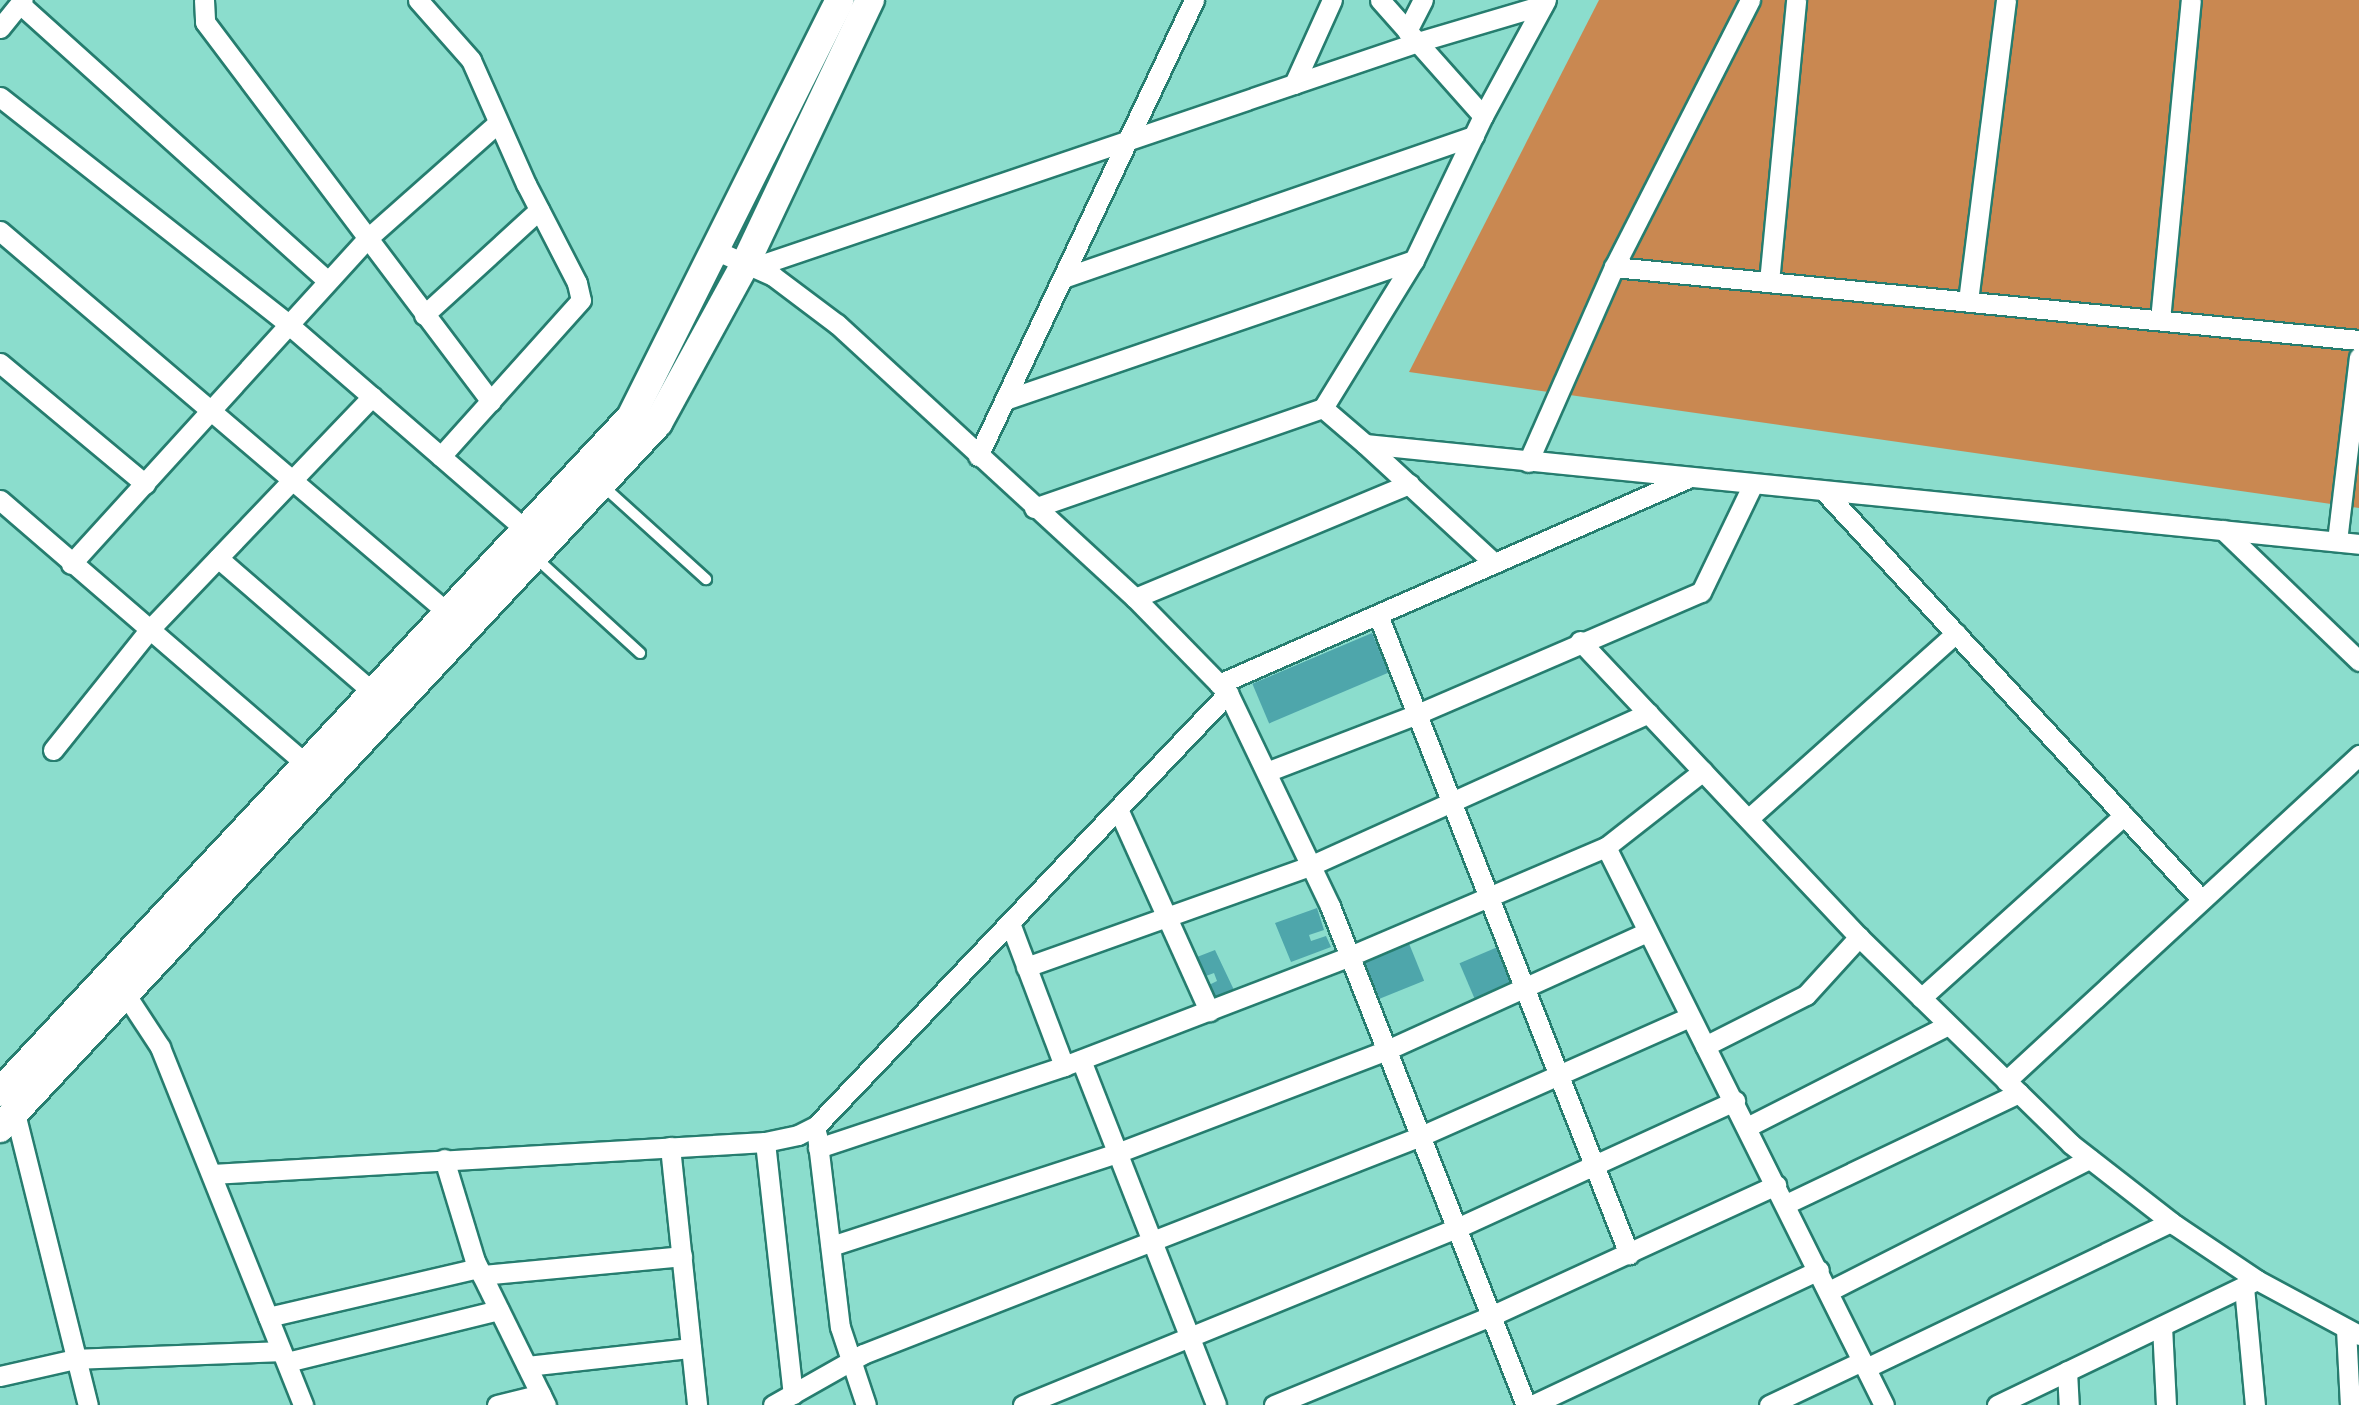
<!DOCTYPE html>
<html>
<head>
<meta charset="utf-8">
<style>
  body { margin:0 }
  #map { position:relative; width:2359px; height:1405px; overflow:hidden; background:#8bddcd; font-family:"PT Serif",serif }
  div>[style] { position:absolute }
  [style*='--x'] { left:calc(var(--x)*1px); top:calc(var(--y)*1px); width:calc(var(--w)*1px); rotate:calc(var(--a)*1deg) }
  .green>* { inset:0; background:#c98851 }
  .building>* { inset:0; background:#4ea6ab; transform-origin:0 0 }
  .roads { filter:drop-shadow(2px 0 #267d6f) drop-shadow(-2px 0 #267d6f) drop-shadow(0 2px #267d6f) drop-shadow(0 -2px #267d6f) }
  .lane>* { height:10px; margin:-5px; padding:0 5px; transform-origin:5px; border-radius:5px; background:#fff }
  .street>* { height:19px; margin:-9.5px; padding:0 9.5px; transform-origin:9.5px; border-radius:9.5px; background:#fff }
  .secondary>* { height:28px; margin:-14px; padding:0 14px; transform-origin:14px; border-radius:14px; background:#fff }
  span { translate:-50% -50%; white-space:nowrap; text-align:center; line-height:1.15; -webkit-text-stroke:5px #8bddcd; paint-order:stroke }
</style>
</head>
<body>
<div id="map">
  <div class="green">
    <div style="clip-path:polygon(1599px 0,2359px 0,2359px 508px,1409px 372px)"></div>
  </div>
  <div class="building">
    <div style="left:1372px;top:633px;width:43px;height:130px;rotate:67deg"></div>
    <div style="clip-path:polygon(1317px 908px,1324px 930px,1309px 935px,1311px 941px,1326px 936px,1331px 947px,1291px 962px,1275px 923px)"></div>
    <div style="left:1408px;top:941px;width:43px;height:48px;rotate:68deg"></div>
    <div style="left:1500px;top:946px;width:39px;height:44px;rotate:67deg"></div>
    <div style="clip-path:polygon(1215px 950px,1234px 990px,1214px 999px,1209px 985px,1217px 981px,1214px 973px,1206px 976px,1197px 957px)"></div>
  </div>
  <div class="roads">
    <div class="lane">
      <div style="--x:603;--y:486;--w:139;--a:42.1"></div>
      <div style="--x:536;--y:558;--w:141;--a:42.4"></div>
    </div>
    <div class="street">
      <div style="--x:204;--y:0;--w:22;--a:87"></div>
      <div style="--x:205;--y:22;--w:475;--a:53"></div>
      <div style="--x:418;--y:0;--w:80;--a:48.5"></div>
      <div style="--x:471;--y:60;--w:136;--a:66.1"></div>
      <div style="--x:526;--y:184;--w:111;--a:62.7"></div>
      <div style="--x:577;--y:283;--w:17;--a:77"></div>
      <div style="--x:581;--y:300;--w:210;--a:131.9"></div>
      <div style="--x:1380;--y:0;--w:155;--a:48.4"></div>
      <div style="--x:1546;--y:0;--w:132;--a:118.5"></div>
      <div style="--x:1483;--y:116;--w:160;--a:115.6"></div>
      <div style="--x:1414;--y:260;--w:174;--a:121.6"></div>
      <div style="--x:1323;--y:408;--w:55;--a:40.6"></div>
      <div style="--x:1365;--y:444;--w:999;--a:5.74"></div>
      <div style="--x:20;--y:4;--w:414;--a:42"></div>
      <div style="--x:0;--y:28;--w:36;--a:-51"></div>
      <div style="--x:1407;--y:31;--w:35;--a:-63"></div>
      <div style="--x:1294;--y:84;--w:92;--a:-65.7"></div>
      <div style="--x:0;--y:97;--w:367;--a:38.2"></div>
      <div style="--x:288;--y:324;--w:313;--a:40.9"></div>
      <div style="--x:0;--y:231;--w:589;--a:40.45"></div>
      <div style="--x:715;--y:250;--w:64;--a:24.1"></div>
      <div style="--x:773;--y:276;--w:80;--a:36.9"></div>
      <div style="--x:837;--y:324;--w:405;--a:42.6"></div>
      <div style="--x:1135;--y:598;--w:133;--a:45.6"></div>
      <div style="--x:1228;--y:693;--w:236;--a:64.4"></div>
      <div style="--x:1330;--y:906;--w:536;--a:68.56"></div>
      <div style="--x:754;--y:267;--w:701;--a:-18.72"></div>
      <div style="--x:1418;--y:42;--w:130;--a:-16.5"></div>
      <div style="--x:1614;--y:267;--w:749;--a:5.6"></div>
      <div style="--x:1063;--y:278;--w:435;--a:-19.1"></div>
      <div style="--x:1769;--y:282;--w:283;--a:-84.5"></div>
      <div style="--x:1968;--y:301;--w:303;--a:-82.8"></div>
      <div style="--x:424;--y:315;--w:156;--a:-42.4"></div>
      <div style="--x:2160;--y:320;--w:321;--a:-84.5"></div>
      <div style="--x:0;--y:363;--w:189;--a:39.8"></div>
      <div style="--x:1005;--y:400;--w:432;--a:-18.9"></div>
      <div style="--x:1365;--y:444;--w:176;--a:42.7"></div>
      <div style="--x:978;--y:456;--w:505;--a:-64.65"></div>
      <div style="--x:1528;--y:462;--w:213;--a:-66.2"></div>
      <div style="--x:1614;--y:267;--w:300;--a:-63"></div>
      <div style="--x:1824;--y:491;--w:556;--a:47.26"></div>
      <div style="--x:0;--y:500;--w:406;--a:40.8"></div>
      <div style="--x:1034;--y:508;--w:306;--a:-19.1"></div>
      <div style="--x:2223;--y:530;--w:189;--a:43.9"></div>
      <div style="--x:2337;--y:541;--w:185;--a:-83.2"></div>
      <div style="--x:218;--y:558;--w:206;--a:40.9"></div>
      <div style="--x:71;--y:564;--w:442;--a:-47.7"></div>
      <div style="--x:369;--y:237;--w:172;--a:-41.5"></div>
      <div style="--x:1135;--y:598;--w:297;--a:-22.6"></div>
      <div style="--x:1378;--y:615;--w:687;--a:68.56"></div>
      <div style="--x:1580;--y:641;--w:407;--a:46.7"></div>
      <div style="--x:1859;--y:937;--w:296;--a:44.3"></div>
      <div style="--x:2071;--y:1144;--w:132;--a:37.9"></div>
      <div style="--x:2175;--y:1225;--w:99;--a:33.9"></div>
      <div style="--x:2257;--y:1280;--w:116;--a:28.3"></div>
      <div style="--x:1219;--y:684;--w:510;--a:-23.7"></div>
      <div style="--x:53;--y:750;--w:154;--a:-51.3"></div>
      <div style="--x:149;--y:630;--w:323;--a:-46.3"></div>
      <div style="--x:1269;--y:771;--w:156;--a:-21"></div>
      <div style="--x:1415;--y:715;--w:311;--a:-23.3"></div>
      <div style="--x:1701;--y:592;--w:120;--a:-64.3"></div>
      <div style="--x:1118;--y:809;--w:222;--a:65.7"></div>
      <div style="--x:1748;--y:819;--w:279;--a:-41.8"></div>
      <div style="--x:1606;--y:847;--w:623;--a:63.52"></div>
      <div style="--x:1010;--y:923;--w:153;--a:69.3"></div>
      <div style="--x:1026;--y:967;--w:304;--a:-19.6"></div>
      <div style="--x:1312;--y:865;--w:369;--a:-24.3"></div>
      <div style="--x:118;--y:983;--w:77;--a:56.7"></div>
      <div style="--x:160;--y:1047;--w:386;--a:68.2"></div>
      <div style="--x:1921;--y:998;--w:273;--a:-42"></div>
      <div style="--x:1705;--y:1046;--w:113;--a:-26.8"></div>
      <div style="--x:1806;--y:995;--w:79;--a:-47.6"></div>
      <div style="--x:1081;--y:1060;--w:370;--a:68.6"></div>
      <div style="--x:2006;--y:1081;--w:481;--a:-42.7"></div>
      <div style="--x:15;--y:1113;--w:301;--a:76"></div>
      <div style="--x:1747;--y:1127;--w:225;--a:-26.9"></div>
      <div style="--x:817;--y:1135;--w:193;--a:83.2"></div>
      <div style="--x:840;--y:1327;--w:82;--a:71.6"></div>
      <div style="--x:765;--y:1142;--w:254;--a:83.7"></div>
      <div style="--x:670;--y:1147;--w:259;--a:84"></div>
      <div style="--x:818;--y:1148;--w:259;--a:-18.4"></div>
      <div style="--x:1064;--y:1066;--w:306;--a:-21"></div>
      <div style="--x:1350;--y:956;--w:278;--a:-23.1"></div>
      <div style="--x:1606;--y:847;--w:123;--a:-38.1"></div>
      <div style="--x:444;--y:1159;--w:107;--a:73.1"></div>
      <div style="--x:475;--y:1261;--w:161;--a:63.8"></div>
      <div style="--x:212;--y:1174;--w:554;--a:-3.31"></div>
      <div style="--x:765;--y:1142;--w:34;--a:-12"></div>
      <div style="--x:798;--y:1135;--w:20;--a:-27"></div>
      <div style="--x:816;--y:1126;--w:598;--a:-46.42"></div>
      <div style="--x:1786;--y:1204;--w:258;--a:-25.5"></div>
      <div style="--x:831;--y:1246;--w:301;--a:-18"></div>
      <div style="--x:1117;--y:1153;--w:289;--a:-20.9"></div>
      <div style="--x:1387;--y:1050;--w:286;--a:-24.4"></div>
      <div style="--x:482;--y:1275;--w:201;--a:-5.4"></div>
      <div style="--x:2244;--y:1287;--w:119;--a:84.7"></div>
      <div style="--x:1829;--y:1291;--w:292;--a:-26.9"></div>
      <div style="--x:268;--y:1317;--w:216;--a:-13.1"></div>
      <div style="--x:2162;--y:1326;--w:79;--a:87.1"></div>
      <div style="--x:2346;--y:1329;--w:76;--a:87"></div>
      <div style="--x:287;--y:1362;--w:218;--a:-13.8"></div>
      <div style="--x:527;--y:1366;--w:165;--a:-6.3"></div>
      <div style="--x:1866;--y:1368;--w:338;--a:-25.6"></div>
      <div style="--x:2067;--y:1371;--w:34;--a:87"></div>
      <div style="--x:0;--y:1376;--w:77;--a:-12.8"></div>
      <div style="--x:75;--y:1359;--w:206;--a:-2.2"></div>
      <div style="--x:497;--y:1405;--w:45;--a:-14"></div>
      <div style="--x:773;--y:1405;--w:103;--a:-29.5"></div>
      <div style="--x:863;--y:1354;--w:599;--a:-21.34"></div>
      <div style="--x:1421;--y:1136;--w:293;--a:-23.9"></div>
      <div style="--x:1023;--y:1405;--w:469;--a:-22.2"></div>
      <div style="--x:1457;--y:1228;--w:306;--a:-24.6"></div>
      <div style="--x:1274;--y:1405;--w:235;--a:-22.3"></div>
      <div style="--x:1491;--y:1316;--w:314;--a:-24.7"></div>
      <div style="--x:1532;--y:1405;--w:317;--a:-25.2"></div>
      <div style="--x:1769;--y:1405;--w:103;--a:-25.3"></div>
      <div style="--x:1997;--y:1405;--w:288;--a:-25.7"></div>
    </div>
    <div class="secondary">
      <div style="--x:0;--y:1092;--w:924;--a:-46.93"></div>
      <div style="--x:631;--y:417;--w:466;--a:-63.4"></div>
      <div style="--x:0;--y:1128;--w:964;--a:-46.97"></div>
      <div style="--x:658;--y:423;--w:183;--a:-61.3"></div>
      <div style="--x:746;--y:262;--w:290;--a:-64.7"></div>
    </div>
  </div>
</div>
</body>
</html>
